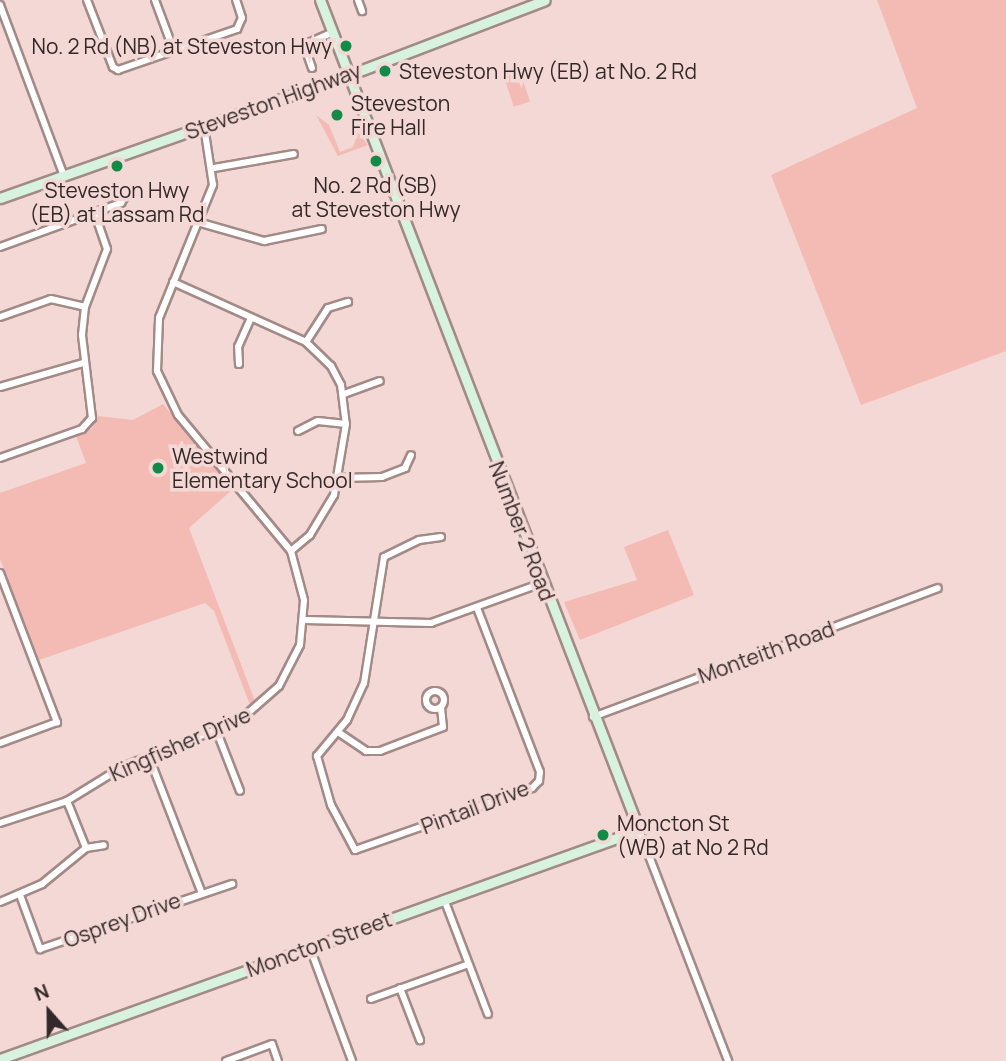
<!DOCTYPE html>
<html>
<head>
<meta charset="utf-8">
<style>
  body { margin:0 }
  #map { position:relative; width:1006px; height:1061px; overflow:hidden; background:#f3d8d5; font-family:Manrope,sans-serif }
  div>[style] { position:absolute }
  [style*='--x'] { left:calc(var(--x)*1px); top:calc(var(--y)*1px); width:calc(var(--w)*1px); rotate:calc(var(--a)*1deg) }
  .green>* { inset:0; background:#f4bbb4; transform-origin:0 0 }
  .roads { filter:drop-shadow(2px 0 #a28a87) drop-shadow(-2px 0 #a28a87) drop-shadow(0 2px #a28a87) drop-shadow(0 -2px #a28a87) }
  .street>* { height:6px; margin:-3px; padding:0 3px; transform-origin:3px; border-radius:3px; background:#fff }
  .street>.ring { margin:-3px; padding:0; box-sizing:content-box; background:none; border:6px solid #fff; border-radius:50% }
  .secondary>* { height:9px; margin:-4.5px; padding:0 4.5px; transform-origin:4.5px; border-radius:4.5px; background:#d7f2df }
  .dots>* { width:19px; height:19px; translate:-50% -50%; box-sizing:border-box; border:4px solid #f3d8d5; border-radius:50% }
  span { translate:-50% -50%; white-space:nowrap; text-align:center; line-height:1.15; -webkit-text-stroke:7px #f3d8d5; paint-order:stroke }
  .poi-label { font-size:21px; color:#332928 }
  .right { translate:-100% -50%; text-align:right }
  .left { translate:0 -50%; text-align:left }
  .street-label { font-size:21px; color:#332928 }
  .north { position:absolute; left:14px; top:977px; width:70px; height:70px; -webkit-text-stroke:5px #f3d8d5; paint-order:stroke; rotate:339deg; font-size:19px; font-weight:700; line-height:28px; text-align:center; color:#332928 }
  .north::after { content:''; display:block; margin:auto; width:24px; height:32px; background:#332928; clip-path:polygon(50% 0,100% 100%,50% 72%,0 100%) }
</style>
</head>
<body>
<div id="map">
  <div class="green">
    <div style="clip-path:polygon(877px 0,1006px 0,1006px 351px,861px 405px,771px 175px,917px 108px)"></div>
    <div style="left:520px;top:71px;width:32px;height:17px;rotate:72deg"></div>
    <div style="clip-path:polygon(316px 115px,329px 125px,340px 152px,353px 147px,358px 133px,368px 145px,338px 156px)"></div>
    <div style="clip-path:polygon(163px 404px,233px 489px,189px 528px,255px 701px,250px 705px,214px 611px,205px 603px,39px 660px,0 559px,0 493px,86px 463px,76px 436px,91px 429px,98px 416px,133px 420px)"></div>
    <div style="clip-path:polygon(668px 530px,694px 595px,580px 640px,564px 602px,637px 580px,624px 547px)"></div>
  </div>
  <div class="roads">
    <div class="street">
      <div style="--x:87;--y:0;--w:72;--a:68.8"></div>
      <div style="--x:113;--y:67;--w:6;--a:31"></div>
      <div style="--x:118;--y:70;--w:126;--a:-19"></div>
      <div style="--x:237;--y:29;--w:12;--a:-66"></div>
      <div style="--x:242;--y:18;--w:19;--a:-108"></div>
      <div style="--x:155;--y:0;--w:54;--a:69.6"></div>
      <div style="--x:358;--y:0;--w:12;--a:70"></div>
      <div style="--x:0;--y:5;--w:183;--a:69.5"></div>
      <div style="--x:312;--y:68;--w:24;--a:-109"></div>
      <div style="--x:304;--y:45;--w:32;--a:-24"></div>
      <div style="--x:214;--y:168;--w:81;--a:-9.9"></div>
      <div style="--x:201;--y:223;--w:66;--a:15.9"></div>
      <div style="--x:264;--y:241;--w:59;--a:-11.7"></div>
      <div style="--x:0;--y:247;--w:129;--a:-20"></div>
      <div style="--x:121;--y:203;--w:16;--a:-60"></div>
      <div style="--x:173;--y:282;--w:146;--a:24.3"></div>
      <div style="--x:306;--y:342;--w:35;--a:44"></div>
      <div style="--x:331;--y:366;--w:21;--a:62"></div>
      <div style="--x:341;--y:385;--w:39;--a:83"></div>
      <div style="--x:346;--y:424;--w:72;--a:99.6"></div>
      <div style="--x:334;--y:495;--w:47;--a:121"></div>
      <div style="--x:310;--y:535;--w:25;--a:140"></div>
      <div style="--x:0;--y:317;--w:54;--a:-19.4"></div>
      <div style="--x:51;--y:299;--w:35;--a:13"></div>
      <div style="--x:306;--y:342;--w:40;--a:-57.1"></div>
      <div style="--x:328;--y:308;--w:21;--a:-17"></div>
      <div style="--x:239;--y:364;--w:17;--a:-93"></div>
      <div style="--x:238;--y:347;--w:32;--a:-66"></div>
      <div style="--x:0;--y:387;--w:86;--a:-16.1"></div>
      <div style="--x:344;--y:394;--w:38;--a:-20"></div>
      <div style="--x:298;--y:431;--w:22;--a:-27"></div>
      <div style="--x:318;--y:421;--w:28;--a:6"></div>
      <div style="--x:0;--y:458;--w:87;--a:-19.5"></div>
      <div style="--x:82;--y:429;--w:15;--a:-48"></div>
      <div style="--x:92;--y:418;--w:84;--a:-96.9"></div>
      <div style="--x:82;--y:335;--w:28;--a:-84"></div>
      <div style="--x:85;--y:307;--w:62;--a:-69.2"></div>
      <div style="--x:107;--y:249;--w:37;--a:-109"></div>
      <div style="--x:339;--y:478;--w:43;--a:-1.3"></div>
      <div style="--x:382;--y:477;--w:25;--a:-21"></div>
      <div style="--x:405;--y:468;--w:14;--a:-65"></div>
      <div style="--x:441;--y:537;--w:22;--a:172"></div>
      <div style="--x:419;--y:540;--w:39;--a:154"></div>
      <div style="--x:384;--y:557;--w:128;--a:99"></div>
      <div style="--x:364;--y:683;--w:41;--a:114.7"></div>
      <div style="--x:347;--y:720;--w:47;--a:129.8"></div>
      <div style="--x:317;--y:756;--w:51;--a:74.1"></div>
      <div style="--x:331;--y:805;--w:51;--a:61.9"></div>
      <div style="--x:355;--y:850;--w:188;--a:-19.3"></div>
      <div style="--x:532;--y:788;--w:10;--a:-45"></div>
      <div style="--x:539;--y:781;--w:9;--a:-84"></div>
      <div style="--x:540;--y:772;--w:176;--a:-111"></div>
      <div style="--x:0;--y:573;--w:160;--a:69.1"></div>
      <div style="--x:57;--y:722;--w:61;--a:159.8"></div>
      <div style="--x:305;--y:620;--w:126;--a:1.4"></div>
      <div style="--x:431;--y:623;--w:118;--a:-19.8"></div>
      <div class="ring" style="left:426px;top:691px;width:12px;height:12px"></div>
      <div style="--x:593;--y:717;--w:368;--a:-20.5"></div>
      <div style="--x:217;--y:732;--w:63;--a:68.7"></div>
      <div style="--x:338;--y:732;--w:34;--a:34"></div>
      <div style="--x:366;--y:751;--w:14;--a:0"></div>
      <div style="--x:380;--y:751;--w:67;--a:-20.9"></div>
      <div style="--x:443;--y:727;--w:20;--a:-96"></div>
      <div style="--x:149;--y:757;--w:144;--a:68.8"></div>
      <div style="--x:0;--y:823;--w:71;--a:-18.2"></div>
      <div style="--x:67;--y:801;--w:65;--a:-31.7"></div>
      <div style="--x:122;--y:767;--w:126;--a:-21.5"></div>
      <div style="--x:239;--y:721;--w:53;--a:-41.2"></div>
      <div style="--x:279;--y:686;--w:46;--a:-62.9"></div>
      <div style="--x:300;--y:645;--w:45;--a:-84.9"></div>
      <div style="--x:304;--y:600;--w:51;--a:-104.9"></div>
      <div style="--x:291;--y:551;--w:177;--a:-129.7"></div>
      <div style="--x:178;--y:415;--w:49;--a:-115.5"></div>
      <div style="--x:157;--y:371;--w:53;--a:-87.8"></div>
      <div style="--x:159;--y:318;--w:144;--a:-67.9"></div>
      <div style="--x:213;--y:185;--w:60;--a:-98.7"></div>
      <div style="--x:639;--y:830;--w:248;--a:68.9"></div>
      <div style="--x:86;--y:848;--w:18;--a:-9"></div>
      <div style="--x:20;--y:895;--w:58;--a:69.7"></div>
      <div style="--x:40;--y:949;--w:203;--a:-18.7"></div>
      <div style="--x:444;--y:899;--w:123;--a:69.1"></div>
      <div style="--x:0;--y:902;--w:46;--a:-23.2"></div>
      <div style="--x:42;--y:884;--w:57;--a:-39.3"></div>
      <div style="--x:86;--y:848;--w:51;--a:-112"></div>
      <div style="--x:310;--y:948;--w:121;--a:69.6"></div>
      <div style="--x:400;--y:988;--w:56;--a:69"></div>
      <div style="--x:371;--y:999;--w:101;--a:-19.7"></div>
      <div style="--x:226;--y:1061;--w:49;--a:-20.3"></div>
      <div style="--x:272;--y:1044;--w:18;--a:71"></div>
    </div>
    <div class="secondary">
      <div style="--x:0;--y:198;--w:361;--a:-19.4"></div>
      <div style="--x:341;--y:78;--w:218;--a:-20.9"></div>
      <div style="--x:0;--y:1059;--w:679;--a:-19.72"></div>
      <div style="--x:639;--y:830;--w:889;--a:-111.02"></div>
    </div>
  </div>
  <div class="dots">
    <div style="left:346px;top:46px;background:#118b46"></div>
    <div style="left:385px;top:71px;background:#118b46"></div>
    <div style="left:337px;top:115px;background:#118b46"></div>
    <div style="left:376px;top:161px;background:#118b46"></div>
    <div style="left:117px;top:166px;background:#118b46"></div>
    <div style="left:158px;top:468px;background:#118b46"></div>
    <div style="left:603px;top:835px;background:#118b46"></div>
  </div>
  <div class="poi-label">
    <span class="right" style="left:332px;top:46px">No. 2 Rd (NB) at Steveston Hwy</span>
    <span class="left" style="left:399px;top:71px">Steveston Hwy (EB) at No. 2 Rd</span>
    <span class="left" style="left:351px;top:115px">Steveston<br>Fire Hall</span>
    <span style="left:376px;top:197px">No. 2 Rd (SB)<br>at Steveston Hwy</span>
    <span style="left:117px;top:202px">Steveston Hwy<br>(EB) at Lassam Rd</span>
    <span class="left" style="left:172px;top:468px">Westwind<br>Elementary School</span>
    <span class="left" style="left:617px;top:835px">Moncton St<br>(WB) at No 2 Rd</span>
  </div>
  <div class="street-label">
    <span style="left:273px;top:101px;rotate:-20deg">Steveston Highway</span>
    <span style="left:522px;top:531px;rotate:69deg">Number 2 Road</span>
    <span style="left:766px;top:652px;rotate:-20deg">Monteith Road</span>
    <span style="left:180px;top:744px;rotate:-24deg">Kingfisher Drive</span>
    <span style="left:475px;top:807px;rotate:-21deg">Pintail Drive</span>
    <span style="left:122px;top:920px;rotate:-20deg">Osprey Drive</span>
    <span style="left:319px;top:944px;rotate:-20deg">Moncton Street</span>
  </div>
  <div class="north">N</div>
</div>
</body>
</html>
